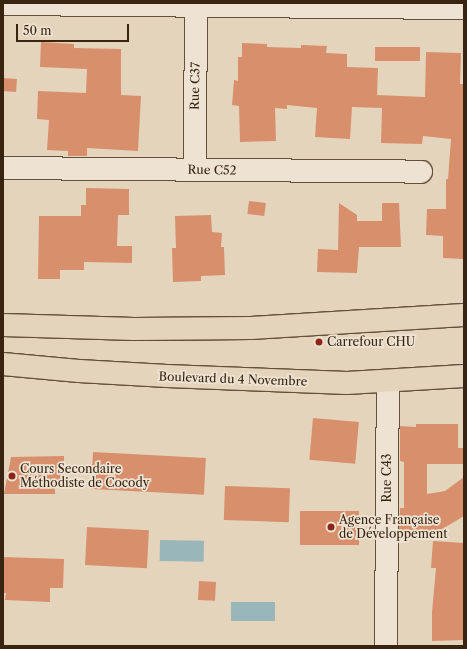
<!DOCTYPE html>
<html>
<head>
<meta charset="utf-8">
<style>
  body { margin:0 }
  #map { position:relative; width:467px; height:649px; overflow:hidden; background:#e5d4bc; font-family:"Libre Caslon Text",serif }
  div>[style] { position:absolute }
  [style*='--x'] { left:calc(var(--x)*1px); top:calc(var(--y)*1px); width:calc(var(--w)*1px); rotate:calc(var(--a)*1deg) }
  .water>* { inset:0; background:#99b6ba; transform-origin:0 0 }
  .building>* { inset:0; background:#d88f6c; transform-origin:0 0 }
  .roads { filter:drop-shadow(1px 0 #63503b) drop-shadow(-1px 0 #63503b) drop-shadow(0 1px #63503b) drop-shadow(0 -1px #63503b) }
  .minor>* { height:22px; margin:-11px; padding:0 11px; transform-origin:11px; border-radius:11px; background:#eee3d3 }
  .major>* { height:22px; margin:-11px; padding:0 11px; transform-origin:11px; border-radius:11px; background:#e5d4bc }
  .dots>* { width:11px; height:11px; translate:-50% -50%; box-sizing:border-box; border:2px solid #eee3d3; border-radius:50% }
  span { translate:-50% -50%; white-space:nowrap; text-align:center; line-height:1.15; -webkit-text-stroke:3.5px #eee3d3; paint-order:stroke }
  .street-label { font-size:12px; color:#382410 }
  .poi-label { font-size:12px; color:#382410 }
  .left { translate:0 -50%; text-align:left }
  .frame { position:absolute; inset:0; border:4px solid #382410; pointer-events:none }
  .scale { position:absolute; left:16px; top:24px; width:113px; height:18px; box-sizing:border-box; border:2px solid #382410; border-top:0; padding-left:5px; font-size:12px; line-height:14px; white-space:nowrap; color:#382410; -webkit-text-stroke:3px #eee3d3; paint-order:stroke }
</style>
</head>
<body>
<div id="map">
  <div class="water">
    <div style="left:160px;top:540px;width:44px;height:21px;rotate:1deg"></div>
    <div style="left:231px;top:602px;width:44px;height:19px"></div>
  </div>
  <div class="building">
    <div style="clip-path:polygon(41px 42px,74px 44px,74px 48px,121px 49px,121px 95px,141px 96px,138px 151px,87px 148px,87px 156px,68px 156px,68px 151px,47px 150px,49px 120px,37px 119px,38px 91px,86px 93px,87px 69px,40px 67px)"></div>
    <div style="clip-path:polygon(242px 43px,267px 44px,267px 47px,301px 48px,301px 45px,327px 46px,326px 53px,347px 54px,347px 67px,378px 68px,377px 95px,425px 97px,426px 52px,461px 53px,460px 84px,464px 84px,464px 259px,443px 258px,443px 236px,426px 235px,427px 209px,446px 209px,446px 179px,448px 179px,451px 139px,423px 136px,422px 144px,381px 143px,382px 108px,352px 107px,350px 139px,315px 137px,317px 108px,287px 105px,287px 109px,275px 108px,276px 141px,240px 142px,239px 106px,232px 105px,234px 80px,238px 81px,238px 57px,242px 57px)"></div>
    <div style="left:375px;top:47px;width:45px;height:14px"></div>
    <div style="left:3px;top:78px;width:14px;height:13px;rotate:4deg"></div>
    <div style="clip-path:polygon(86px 188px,129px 189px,129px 215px,118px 215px,117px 246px,132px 246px,132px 263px,84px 262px,84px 270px,60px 270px,60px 279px,38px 279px,39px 216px,81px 216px,81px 205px,86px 205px)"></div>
    <div style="left:249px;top:201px;width:17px;height:13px;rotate:7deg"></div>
    <div style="clip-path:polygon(339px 203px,357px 215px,357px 221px,382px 221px,382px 203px,399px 203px,401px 247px,359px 247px,357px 273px,317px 272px,318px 249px,338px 250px)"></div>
    <div style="clip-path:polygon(211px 215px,212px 232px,222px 233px,221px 247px,224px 247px,225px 275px,201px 276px,201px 281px,173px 282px,172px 248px,176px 248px,175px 216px)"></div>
    <div style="left:313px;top:418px;width:46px;height:42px;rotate:5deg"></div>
    <div style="clip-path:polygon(416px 424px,458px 424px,458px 448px,464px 448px,464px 464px,427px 464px,427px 494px,445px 491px,464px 477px,464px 516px,439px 531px,399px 530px,400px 508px,404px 508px,404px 462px,400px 461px,400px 426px,416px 427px)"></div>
    <div style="left:93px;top:452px;width:113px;height:37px;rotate:3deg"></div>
    <div style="clip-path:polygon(64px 456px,64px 484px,55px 484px,55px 494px,4px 494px,11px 457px)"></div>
    <div style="left:225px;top:486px;width:65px;height:34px;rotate:2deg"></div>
    <div style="left:300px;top:511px;width:59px;height:34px"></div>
    <div style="left:87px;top:527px;width:62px;height:38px;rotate:3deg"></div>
    <div style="clip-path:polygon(433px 541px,464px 543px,464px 640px,432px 641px,432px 612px,436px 568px,431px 568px)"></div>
    <div style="clip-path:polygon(3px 557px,64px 559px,63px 588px,50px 588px,50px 602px,5px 600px,6px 593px,3px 593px)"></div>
    <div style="left:199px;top:581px;width:17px;height:19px;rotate:3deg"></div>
  </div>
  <div class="roads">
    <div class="minor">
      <div style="--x:3;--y:4;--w:461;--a:0.5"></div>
      <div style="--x:3;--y:168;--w:418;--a:0.5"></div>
      <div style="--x:195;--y:170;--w:167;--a:-89.7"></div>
      <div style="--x:386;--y:646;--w:264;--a:-89.6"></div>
    </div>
    <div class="major">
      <div style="--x:3;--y:325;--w:131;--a:1.7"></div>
      <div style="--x:134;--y:329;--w:117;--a:-0.5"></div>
      <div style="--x:251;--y:328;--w:213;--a:-3.5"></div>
      <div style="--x:3;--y:364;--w:76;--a:5.3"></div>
      <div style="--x:79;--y:371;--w:88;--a:3.3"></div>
      <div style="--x:167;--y:376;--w:180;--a:2.2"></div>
      <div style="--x:347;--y:383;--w:117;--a:-3.4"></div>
    </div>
  </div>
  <div class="dots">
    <div style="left:319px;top:342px;background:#8f2418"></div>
    <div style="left:12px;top:476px;background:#8f2418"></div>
    <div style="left:331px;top:527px;background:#8f2418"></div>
  </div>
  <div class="street-label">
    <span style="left:195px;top:86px;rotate:-89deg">Rue C37</span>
    <span style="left:212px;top:170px;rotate:1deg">Rue C52</span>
    <span style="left:233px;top:379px;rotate:2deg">Boulevard du 4 Novembre</span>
    <span style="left:387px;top:478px;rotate:-90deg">Rue C43</span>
  </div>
  <div class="poi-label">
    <span class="left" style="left:327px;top:342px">Carrefour CHU</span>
    <span class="left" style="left:20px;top:476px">Cours Secondaire<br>Méthodiste de Cocody</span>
    <span class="left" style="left:339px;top:527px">Agence Française<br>de Développement</span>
  </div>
  <div class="frame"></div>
  <div class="scale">50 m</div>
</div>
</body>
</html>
